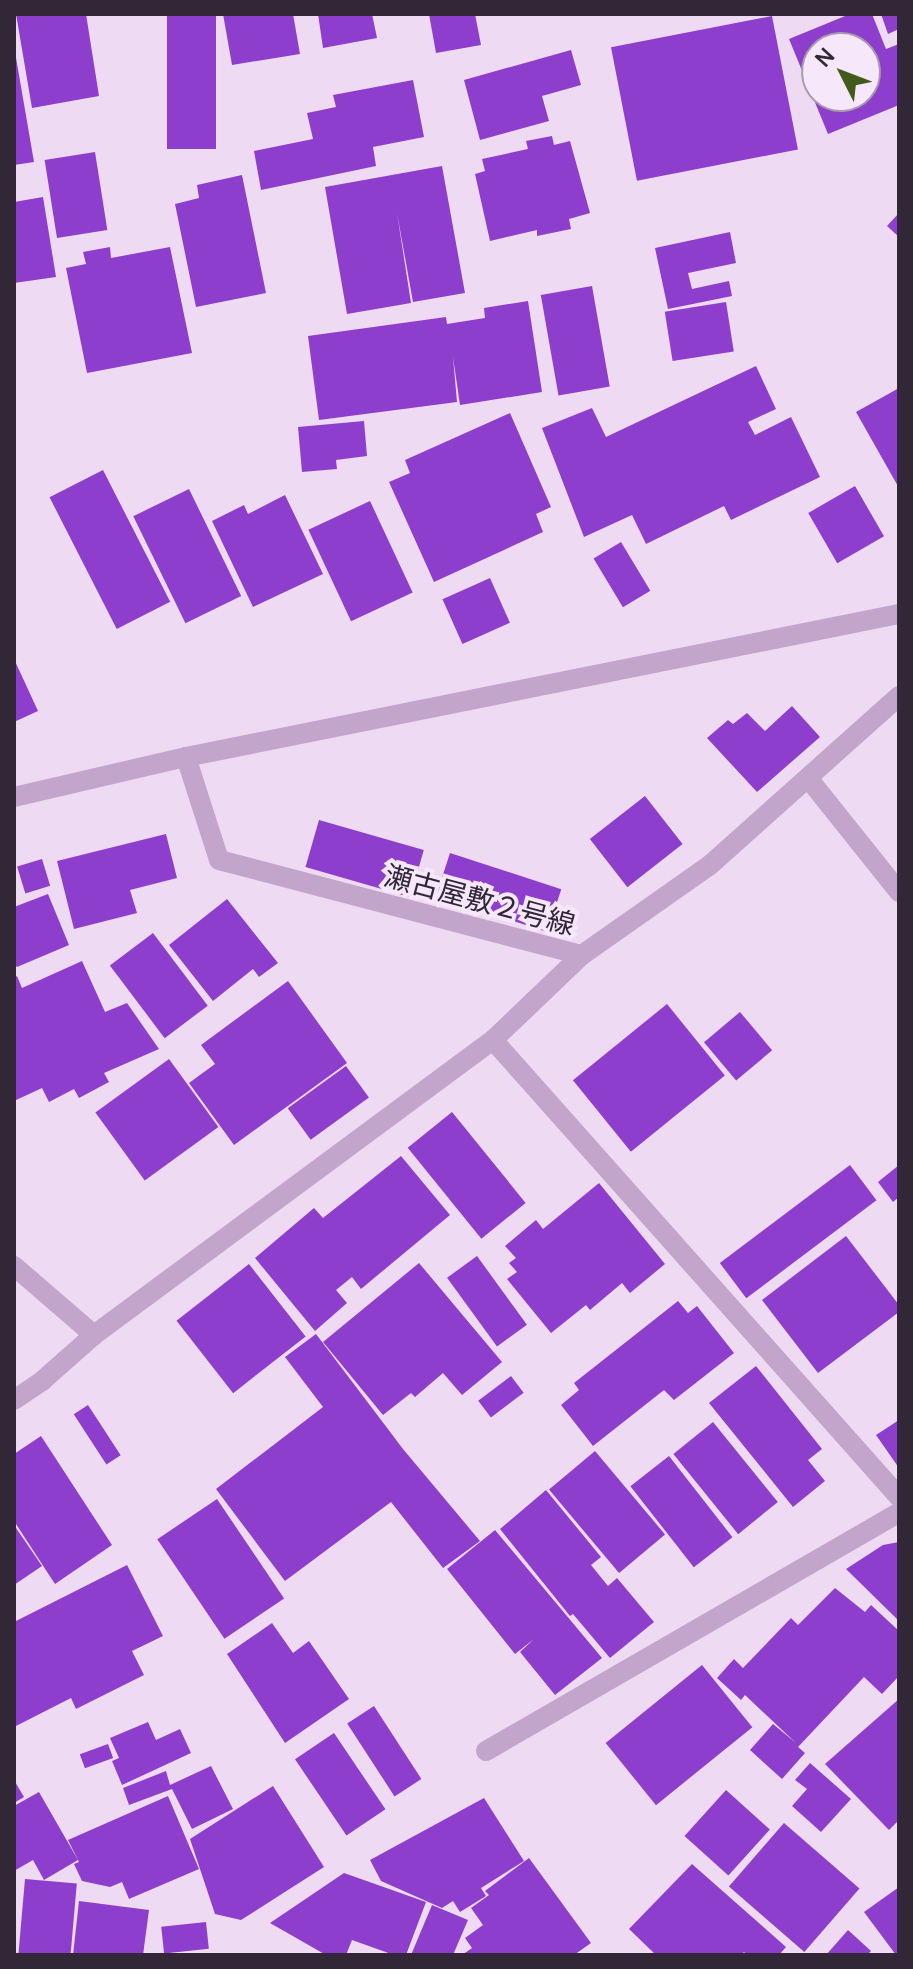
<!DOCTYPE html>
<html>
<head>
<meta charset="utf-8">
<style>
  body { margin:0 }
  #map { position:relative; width:913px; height:1969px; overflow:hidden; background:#efdaf3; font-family:Manrope,"Noto Sans JP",sans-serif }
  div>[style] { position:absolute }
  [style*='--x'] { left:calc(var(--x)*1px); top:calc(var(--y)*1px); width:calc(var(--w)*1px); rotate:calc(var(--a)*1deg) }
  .building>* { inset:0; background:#8d3ecd; transform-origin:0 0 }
  .minor>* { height:20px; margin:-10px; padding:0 10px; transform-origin:10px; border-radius:10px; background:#c3a5cc }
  span { translate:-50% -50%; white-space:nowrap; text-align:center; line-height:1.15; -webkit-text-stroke:8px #f7e7fa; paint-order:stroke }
  .street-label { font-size:28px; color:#312737 }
  .frame { position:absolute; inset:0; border:16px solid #312737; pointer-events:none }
  .north { position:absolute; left:801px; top:32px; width:80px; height:80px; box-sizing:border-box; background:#f7e7fa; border:2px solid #a89aac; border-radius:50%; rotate:312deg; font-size:22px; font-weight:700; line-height:32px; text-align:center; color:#312737 }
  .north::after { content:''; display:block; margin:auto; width:28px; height:36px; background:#435b1a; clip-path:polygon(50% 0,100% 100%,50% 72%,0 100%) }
</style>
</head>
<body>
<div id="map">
  <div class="building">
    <div style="clip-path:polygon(16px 14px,86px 14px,99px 96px,32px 108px)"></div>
    <div style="left:167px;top:14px;width:49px;height:135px"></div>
    <div style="clip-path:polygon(223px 14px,293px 14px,300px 54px,232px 65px)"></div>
    <div style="clip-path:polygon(318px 14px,372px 14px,377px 38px,323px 48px)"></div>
    <div style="clip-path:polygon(429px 14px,475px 14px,481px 45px,436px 53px)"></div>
    <div style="clip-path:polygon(evenodd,850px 14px,872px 14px,886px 49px,899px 44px,899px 105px,828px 134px,789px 39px,850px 14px,817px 48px,865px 48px,865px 96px,817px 96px,817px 48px)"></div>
    <div style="clip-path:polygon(881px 14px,899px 14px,899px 29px,888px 34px)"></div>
    <div style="left:772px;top:16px;width:136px;height:164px;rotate:79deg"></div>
    <div style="clip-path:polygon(14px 46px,34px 162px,14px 165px)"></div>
    <div style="clip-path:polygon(571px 50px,581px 85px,542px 96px,549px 121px,480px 140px,464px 80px)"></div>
    <div style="clip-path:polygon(413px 80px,424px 137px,373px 147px,376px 166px,261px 190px,254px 151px,313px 139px,307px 113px,336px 107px,333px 95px)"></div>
    <div style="clip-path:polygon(552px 136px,554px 145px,570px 141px,590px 213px,569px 219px,571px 229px,537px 236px,537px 230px,490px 241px,475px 174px,485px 171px,482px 159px,528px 149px,526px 141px)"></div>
    <div style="left:95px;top:152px;width:79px;height:51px;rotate:81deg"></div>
    <div style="clip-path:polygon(442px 166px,465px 293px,413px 302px,397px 213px,411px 303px,347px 314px,325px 187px)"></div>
    <div style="clip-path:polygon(242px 175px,266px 293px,196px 307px,175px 204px,199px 198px,197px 185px)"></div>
    <div style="clip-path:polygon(43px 197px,56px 277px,14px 283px,14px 202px)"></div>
    <div style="clip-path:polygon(899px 213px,899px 237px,887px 226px)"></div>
    <div style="clip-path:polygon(730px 232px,736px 263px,688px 273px,692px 289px,729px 281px,732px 296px,668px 309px,655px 248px)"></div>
    <div style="clip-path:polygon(110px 247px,111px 258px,170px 247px,192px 353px,87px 373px,66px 268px,86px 264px,83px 252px)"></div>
    <div style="left:592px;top:286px;width:102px;height:52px;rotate:80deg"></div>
    <div style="clip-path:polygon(528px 301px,542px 392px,460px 405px,453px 357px,457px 402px,319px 420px,308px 336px,446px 317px,447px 324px,485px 318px,484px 308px)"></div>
    <div style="left:726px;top:302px;width:50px;height:62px;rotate:81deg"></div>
    <div style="clip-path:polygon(756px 366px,776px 409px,748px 422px,755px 435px,791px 417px,820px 477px,731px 520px,724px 506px,646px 544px,632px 515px,584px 537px,542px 428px,592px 408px,606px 437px)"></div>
    <div style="clip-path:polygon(899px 388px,899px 488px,856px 412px)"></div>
    <div style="clip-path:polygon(510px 413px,551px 507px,536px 514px,543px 532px,434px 582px,389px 482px,410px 473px,405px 460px)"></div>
    <div style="clip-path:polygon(364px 421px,367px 456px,336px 460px,337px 469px,302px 472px,298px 427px)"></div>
    <div style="left:103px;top:470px;width:148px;height:60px;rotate:63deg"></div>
    <div style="left:855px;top:486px;width:58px;height:54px;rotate:60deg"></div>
    <div style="left:189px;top:489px;width:119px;height:62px;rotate:64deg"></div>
    <div style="clip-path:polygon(285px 495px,323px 574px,253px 607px,212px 521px,244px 505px,248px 514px)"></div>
    <div style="left:370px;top:501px;width:101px;height:68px;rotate:65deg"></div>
    <div style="left:621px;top:542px;width:57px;height:32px;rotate:59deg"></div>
    <div style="left:490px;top:578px;width:49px;height:52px;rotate:66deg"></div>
    <div style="clip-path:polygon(14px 659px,38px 711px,14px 722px)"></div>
    <div style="clip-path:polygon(792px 706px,820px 737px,757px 792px,707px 738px,728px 720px,733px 724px,747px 713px,765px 731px)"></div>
    <div style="left:645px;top:796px;width:61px;height:70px;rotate:52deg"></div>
    <div style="left:319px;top:820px;width:109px;height:49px;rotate:16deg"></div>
    <div style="clip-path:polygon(166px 834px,177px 878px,130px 890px,137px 913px,74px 929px,57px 861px)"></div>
    <div style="left:450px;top:853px;width:117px;height:45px;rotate:18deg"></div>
    <div style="left:42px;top:859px;width:28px;height:26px;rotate:73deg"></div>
    <div style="clip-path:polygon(48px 894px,69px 945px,17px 967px,14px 964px,14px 907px)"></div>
    <div style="clip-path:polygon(227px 899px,278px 963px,259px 977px,253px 969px,213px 1001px,169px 945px)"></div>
    <div style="left:153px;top:933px;width:91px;height:54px;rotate:53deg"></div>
    <div style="clip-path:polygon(82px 961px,105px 1012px,127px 1003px,159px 1049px,104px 1073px,109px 1082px,79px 1098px,74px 1089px,49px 1102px,42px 1088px,14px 1101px,14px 978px,17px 976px,22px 988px)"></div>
    <div style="clip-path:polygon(288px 981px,347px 1063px,234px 1145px,189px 1083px,215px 1064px,201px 1045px)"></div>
    <div style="left:667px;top:1004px;width:92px;height:121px;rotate:51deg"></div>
    <div style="left:740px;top:1012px;width:50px;height:47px;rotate:50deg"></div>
    <div style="left:169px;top:1059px;width:84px;height:91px;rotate:54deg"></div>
    <div style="left:346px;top:1066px;width:39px;height:72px;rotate:54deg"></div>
    <div style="left:452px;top:1112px;width:117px;height:57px;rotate:51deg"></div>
    <div style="clip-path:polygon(401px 1156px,450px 1215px,361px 1289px,352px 1277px,336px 1290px,347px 1303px,315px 1331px,255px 1258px,314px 1208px,323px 1218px)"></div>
    <div style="left:850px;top:1165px;width:44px;height:163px;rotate:53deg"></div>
    <div style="clip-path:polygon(899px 1165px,899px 1197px,893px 1202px,878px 1182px)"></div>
    <div style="clip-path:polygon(599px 1183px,665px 1264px,630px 1293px,622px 1283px,590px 1310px,586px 1305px,551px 1333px,507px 1279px,517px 1272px,509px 1263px,516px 1258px,505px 1246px,536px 1220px,543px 1229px)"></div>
    <div style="clip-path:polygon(846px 1236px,899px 1305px,899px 1312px,818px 1373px,762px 1300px)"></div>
    <div style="left:477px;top:1256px;width:85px;height:37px;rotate:54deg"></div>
    <div style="clip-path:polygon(419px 1263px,502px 1362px,462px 1395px,443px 1373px,415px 1397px,411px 1393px,383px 1415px,323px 1342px)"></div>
    <div style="left:249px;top:1264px;width:92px;height:92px;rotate:52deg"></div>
    <div style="clip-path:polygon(678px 1301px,688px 1313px,697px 1306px,734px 1353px,674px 1400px,664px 1390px,593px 1446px,561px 1405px,579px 1390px,574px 1383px)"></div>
    <div style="clip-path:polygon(316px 1334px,403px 1449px,480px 1541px,443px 1568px,391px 1502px,285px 1581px,216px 1489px,323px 1407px,285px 1357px)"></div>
    <div style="clip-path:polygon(756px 1366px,822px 1449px,808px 1460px,825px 1481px,793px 1507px,709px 1403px)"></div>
    <div style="left:511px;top:1376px;width:21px;height:41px;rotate:53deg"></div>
    <div style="left:88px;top:1405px;width:60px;height:17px;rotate:57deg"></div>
    <div style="clip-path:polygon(899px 1420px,899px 1468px,876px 1435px)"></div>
    <div style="left:713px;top:1422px;width:103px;height:51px;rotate:51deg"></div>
    <div style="clip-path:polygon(41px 1436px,112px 1545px,55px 1584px,14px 1521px,14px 1454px)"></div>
    <div style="left:595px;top:1451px;width:109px;height:60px;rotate:50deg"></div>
    <div style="left:669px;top:1456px;width:103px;height:49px;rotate:52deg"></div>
    <div style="clip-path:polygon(546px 1490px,601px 1557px,591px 1565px,608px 1586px,617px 1578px,654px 1622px,610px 1658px,573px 1614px,570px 1616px,500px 1529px)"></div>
    <div style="left:217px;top:1499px;width:120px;height:72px;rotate:56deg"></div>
    <div style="clip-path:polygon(14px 1525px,42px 1566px,14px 1585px)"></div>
    <div style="clip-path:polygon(495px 1530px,602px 1658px,555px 1695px,520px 1652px,534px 1639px,515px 1654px,447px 1569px)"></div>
    <div style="clip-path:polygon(899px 1542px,899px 1621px,846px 1569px,883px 1545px)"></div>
    <div style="clip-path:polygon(127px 1565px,163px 1636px,132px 1651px,144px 1675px,76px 1709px,71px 1698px,14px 1727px,14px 1622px)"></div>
    <div style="clip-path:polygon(835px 1588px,865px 1612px,871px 1605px,899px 1631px,899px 1676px,882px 1694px,864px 1677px,798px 1747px,805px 1753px,782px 1779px,750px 1750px,773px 1724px,796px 1743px,745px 1695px,741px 1700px,717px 1678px,734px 1659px,743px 1668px,791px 1618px,798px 1625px)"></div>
    <div style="clip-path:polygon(272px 1623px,293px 1653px,309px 1641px,349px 1699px,285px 1743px,227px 1654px)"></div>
    <div style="left:702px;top:1665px;width:80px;height:124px;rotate:51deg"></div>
    <div style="clip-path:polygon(899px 1699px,899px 1820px,889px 1830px,825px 1764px)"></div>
    <div style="left:374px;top:1706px;width:87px;height:32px;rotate:57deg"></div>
    <div style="clip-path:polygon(148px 1722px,156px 1740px,180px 1729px,191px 1753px,122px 1785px,112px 1761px,119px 1758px,110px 1738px)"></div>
    <div style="left:334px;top:1733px;width:92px;height:47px;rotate:56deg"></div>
    <div style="left:108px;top:1744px;width:15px;height:30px;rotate:70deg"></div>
    <div style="clip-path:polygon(810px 1763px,851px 1799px,821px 1832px,792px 1806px,807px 1789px,795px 1780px)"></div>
    <div style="clip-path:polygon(211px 1766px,233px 1809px,192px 1829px,172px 1789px,129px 1805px,123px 1788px,166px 1771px,170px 1785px)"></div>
    <div style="clip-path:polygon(14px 1780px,24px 1797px,14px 1803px)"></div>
    <div style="clip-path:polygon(273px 1786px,324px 1867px,241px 1920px,215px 1914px,190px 1839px)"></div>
    <div style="left:726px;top:1790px;width:59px;height:62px;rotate:42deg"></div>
    <div style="clip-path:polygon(39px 1792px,78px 1860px,44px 1880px,33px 1860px,14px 1871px,14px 1806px)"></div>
    <div style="clip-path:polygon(168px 1796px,199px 1869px,129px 1899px,122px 1882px,110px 1887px,82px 1881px,74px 1864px,79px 1862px,68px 1840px)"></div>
    <div style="clip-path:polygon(484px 1798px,524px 1861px,481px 1888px,486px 1896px,460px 1912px,453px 1901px,442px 1908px,381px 1881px,370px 1860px)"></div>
    <div style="left:784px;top:1823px;width:100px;height:84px;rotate:41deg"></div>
    <div style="clip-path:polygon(529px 1858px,591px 1943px,574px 1955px,462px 1955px,472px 1948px,465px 1938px,483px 1925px,471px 1908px,489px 1895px,485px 1891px)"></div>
    <div style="clip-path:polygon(692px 1864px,786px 1947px,779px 1955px,747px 1955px,744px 1952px,741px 1955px,656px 1955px,629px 1929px)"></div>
    <div style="clip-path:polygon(344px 1873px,426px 1902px,406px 1955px,394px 1955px,352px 1940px,346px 1955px,326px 1955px,270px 1923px)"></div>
    <div style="left:25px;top:1879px;width:52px;height:75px;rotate:5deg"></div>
    <div style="clip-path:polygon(899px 1887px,899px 1955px,896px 1955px,864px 1912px)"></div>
    <div style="clip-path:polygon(79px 1901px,149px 1910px,143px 1955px,73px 1955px)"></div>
    <div style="clip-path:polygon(432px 1905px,468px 1920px,453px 1955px,411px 1955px)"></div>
    <div style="left:206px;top:1922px;width:27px;height:45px;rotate:84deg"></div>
    <div style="clip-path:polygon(848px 1930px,871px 1951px,867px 1955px,826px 1955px)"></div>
  </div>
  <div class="minor">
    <div style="--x:186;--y:757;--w:108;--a:72.2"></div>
    <div style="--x:219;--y:860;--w:375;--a:14.7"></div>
    <div style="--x:808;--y:778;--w:146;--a:51.4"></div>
    <div style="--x:14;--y:797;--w:177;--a:-13.1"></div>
    <div style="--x:186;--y:757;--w:727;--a:-11.34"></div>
    <div style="--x:493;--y:1040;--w:611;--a:48.38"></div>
    <div style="--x:14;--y:1266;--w:106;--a:40.8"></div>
    <div style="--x:14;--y:1400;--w:34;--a:-34"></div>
    <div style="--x:42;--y:1381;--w:69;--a:-41.5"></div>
    <div style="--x:94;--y:1335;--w:496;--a:-36.5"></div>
    <div style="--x:493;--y:1040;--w:123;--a:-43.7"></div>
    <div style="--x:582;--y:955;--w:156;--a:-35.1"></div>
    <div style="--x:710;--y:865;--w:254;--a:-41.8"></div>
    <div style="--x:486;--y:1751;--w:477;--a:-30"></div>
  </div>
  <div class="street-label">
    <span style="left:480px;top:899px;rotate:15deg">瀬古屋敷２号線</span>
  </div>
  <div class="frame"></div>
  <div class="north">N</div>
</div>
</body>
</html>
